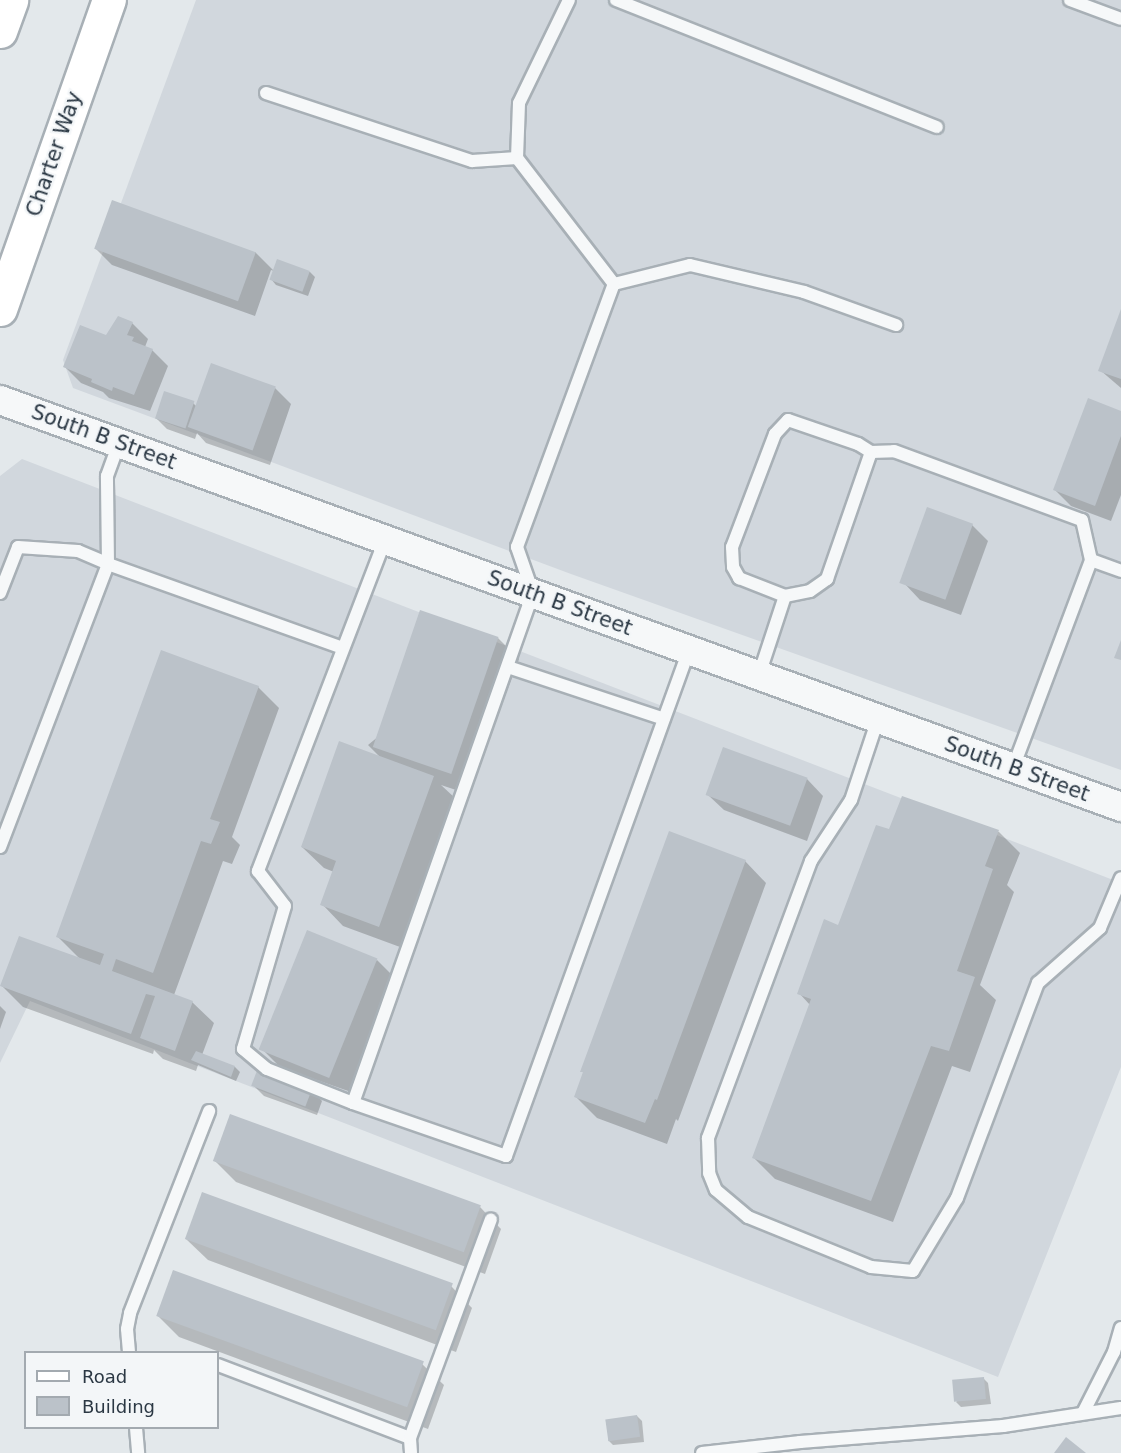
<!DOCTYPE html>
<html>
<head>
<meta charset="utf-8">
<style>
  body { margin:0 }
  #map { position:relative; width:1121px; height:1453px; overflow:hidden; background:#e3e8eb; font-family:"DejaVu Sans",sans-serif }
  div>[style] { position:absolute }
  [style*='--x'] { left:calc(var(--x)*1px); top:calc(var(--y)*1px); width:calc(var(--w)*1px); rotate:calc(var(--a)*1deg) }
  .built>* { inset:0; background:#d1d7dd }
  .shadow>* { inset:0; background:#0003 }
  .building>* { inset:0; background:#bbc2c9; transform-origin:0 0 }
  .roads { filter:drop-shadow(2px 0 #a8b0b6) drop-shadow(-2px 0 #a8b0b6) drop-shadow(0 2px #a8b0b6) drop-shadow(0 -2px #a8b0b6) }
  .service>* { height:12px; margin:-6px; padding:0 6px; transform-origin:6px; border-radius:6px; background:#f6f8f9 }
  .tertiary>* { height:28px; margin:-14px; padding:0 14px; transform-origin:14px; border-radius:14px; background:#f6f8f9 }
  .primary>* { height:33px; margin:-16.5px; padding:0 16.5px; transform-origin:16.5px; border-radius:16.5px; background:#fff }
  span { translate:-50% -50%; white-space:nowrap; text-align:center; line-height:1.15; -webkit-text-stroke:4.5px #f3f6f8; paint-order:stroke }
  .street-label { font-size:21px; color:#2b3844 }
  .legend { position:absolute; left:24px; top:1351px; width:195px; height:78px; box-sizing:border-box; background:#f3f6f8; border:2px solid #a3aab0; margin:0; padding:8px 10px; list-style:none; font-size:18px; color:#2b3844 }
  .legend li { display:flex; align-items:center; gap:12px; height:30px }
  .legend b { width:30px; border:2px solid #a3aab0 }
</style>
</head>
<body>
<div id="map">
  <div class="built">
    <div style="clip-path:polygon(196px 0,1121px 0,1121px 770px,571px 574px,73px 388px,63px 360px)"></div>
    <div style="clip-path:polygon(22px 459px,1121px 883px,1121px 1067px,998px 1377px,30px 1001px,0 1063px,0 476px)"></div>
  </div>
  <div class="shadow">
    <div style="clip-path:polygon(96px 249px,255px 252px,274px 271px,310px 272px,315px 277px,308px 296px,276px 285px,271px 279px,274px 271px,271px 270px,255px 316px,112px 265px)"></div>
    <div style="clip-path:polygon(1121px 312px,1121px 388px,1100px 370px)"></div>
    <div style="clip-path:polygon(132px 323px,148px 339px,145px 347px,152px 350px,168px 366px,150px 411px,109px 398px,103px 392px,81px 383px,65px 367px,107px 337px)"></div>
    <div style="clip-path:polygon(275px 388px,291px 404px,270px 465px,206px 443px,197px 433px,195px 439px,167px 429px,156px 418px,193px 403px,197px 407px)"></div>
    <div style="clip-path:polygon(1121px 412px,1121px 495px,1111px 521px,1071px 506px,1055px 490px)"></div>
    <div style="clip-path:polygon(972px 525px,988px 541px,961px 615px,920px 600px,904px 583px)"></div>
    <div style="clip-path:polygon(498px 638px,519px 659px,468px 794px,441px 785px,455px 798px,400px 947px,343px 926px,322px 904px,334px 872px,324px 868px,302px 847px,380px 757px,368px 745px)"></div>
    <div style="clip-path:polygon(258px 687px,279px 708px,232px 837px,240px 845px,232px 864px,223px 861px,174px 995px,192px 1002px,214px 1023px,202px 1055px,235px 1067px,240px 1072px,236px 1081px,198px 1065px,196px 1071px,163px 1059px,154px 1050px,153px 1054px,23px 1007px,2px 986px,81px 960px,57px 936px)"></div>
    <div style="clip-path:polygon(807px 779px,823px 796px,807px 841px,724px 810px,707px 794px)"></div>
    <div style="clip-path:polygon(903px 798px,999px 832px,1020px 853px,1007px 885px,1014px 892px,980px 985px,996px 1000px,970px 1072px,952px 1066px,893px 1222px,775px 1179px,754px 1158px,810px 1005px,799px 993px,839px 927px,890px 831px)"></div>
    <div style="clip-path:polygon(745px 861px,766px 883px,678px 1121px,676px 1119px,667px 1144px,597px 1118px,576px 1097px,584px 1074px,582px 1071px)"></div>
    <div style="clip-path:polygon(377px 960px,393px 976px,351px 1092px,280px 1067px,264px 1051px)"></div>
    <div style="clip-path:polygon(0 1006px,6px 1012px,0 1029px)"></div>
    <div style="clip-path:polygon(253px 1085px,312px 1090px,322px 1101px,317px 1115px,264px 1096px)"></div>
    <div style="clip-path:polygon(215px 1161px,480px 1207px,501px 1229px,485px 1274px,236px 1182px)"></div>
    <div style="clip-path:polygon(186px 1239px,451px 1286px,472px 1308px,456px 1352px,208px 1260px)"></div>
    <div style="clip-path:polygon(158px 1316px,422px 1364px,444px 1385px,428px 1429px,179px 1337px)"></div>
    <div style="clip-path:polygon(983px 1378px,988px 1383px,991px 1404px,961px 1407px,956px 1402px)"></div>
    <div style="clip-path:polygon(637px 1416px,642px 1421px,644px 1442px,613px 1445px,608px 1440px)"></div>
  </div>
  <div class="building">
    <div style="left:112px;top:200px;width:153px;height:52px;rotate:20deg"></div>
    <div style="left:277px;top:259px;width:35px;height:22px;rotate:20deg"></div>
    <div style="clip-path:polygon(1121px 309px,1121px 379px,1098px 371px)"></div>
    <div style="clip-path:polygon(118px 316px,133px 322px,127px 335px,134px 337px,132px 341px,153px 349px,134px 395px,113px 387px,112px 391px,91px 382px,92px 379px,63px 367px,80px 325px,106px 335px)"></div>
    <div style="left:211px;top:363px;width:69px;height:68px;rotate:20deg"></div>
    <div style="left:164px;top:391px;width:32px;height:29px;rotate:18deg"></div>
    <div style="clip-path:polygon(1088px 398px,1121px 411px,1121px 436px,1095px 506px,1053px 490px)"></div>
    <div style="left:927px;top:507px;width:49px;height:81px;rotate:20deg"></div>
    <div style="left:420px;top:610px;width:83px;height:145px;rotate:19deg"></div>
    <div style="clip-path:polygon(1121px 640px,1121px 660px,1114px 658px)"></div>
    <div style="clip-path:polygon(161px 650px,259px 686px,210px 819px,220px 822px,211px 844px,201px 841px,153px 973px,116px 959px,112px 971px,193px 1001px,175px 1051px,140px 1038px,155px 996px,146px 994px,131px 1034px,0 986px,19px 936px,100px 965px,104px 954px,56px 937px)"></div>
    <div style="clip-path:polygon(339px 741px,434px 776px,379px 927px,320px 905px,336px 861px,301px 847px)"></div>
    <div style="left:723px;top:747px;width:90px;height:51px;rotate:20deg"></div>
    <div style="clip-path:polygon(902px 796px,999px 830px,985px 866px,993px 869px,957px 971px,975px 977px,949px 1051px,931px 1046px,871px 1201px,752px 1158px,811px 999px,797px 994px,824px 919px,838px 925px,876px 825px,889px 829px)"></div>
    <div style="clip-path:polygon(669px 831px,746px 860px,657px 1100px,655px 1099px,645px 1123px,574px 1097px,583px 1072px,580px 1072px)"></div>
    <div style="left:307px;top:930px;width:76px;height:129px;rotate:22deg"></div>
    <div style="clip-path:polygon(196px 1051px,235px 1066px,231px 1077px,191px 1060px)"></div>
    <div style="left:258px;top:1068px;width:58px;height:19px;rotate:21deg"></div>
    <div style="left:230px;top:1114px;width:267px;height:50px;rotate:20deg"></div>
    <div style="left:202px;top:1192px;width:267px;height:50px;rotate:20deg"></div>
    <div style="left:173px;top:1270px;width:267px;height:49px;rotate:20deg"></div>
    <div style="left:984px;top:1377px;width:22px;height:32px;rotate:85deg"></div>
    <div style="left:637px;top:1415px;width:22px;height:32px;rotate:82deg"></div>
    <div style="clip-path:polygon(1066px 1437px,1086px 1453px,1054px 1453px)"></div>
  </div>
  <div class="roads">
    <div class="service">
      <div style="--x:616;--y:0;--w:345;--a:21.6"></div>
      <div style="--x:1070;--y:0;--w:54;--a:20.4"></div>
      <div style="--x:266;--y:93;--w:217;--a:18.3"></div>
      <div style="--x:472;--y:161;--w:45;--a:-3.8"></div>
      <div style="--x:614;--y:284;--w:78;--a:-14"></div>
      <div style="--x:690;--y:265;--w:117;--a:13.3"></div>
      <div style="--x:804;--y:292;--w:98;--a:19.7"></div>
      <div style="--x:871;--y:452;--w:23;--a:-2"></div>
      <div style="--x:894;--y:451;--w:200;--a:20.2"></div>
      <div style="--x:1082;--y:520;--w:41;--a:77.3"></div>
      <div style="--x:385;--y:540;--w:355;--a:111"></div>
      <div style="--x:258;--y:871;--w:44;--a:52.4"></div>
      <div style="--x:285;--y:906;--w:149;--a:106.4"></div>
      <div style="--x:243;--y:1049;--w:31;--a:40"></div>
      <div style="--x:267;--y:1069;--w:92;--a:21.6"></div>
      <div style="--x:353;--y:1103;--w:162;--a:19.1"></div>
      <div style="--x:506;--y:1156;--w:538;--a:-70.12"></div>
      <div style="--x:0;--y:593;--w:49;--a:-68.6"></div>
      <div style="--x:18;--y:547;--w:60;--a:3.8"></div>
      <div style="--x:78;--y:551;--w:33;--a:23"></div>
      <div style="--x:108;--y:564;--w:249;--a:19.7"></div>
      <div style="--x:508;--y:667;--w:164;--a:18.4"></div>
      <div style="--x:759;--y:675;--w:83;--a:-71.8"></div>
      <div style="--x:785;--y:596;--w:25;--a:-11"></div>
      <div style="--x:810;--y:591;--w:21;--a:-35"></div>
      <div style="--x:827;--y:579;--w:134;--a:-70.9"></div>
      <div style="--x:871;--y:452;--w:15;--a:-148"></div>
      <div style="--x:858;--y:444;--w:74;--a:-161.1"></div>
      <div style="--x:788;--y:420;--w:19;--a:133"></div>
      <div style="--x:775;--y:434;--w:121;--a:110.8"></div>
      <div style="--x:732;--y:547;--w:20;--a:87"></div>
      <div style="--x:733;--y:567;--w:13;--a:61"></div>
      <div style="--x:739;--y:578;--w:49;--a:21.4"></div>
      <div style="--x:878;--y:719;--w:85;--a:108.4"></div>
      <div style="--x:851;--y:800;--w:73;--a:123.3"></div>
      <div style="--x:811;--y:861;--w:296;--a:110.4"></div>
      <div style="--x:708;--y:1138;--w:35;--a:88"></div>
      <div style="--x:709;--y:1173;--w:18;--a:68"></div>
      <div style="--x:716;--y:1190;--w:42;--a:40.2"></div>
      <div style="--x:748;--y:1217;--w:133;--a:22.1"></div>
      <div style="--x:871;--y:1267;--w:42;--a:5.4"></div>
      <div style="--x:913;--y:1271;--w:85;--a:-58.9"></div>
      <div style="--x:957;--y:1198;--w:230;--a:-69.4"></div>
      <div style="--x:1038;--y:983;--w:83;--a:-41.6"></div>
      <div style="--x:1100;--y:928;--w:54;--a:-67.2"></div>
      <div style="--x:1013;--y:768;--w:222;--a:-69.4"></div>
      <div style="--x:1091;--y:560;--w:32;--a:20"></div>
      <div style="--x:0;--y:847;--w:303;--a:-69.1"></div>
      <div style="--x:108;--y:564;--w:88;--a:-90.7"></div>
      <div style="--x:107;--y:476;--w:35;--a:-70"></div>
      <div style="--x:353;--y:1103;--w:541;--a:-70.56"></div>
      <div style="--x:533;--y:593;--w:49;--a:-109.2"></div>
      <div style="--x:517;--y:547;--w:280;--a:-69.8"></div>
      <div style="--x:614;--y:284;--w:159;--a:-127.6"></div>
      <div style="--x:517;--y:158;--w:55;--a:-87.9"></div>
      <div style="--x:519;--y:103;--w:114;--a:-64.1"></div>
      <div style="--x:129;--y:1352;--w:23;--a:-95"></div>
      <div style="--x:127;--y:1329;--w:16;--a:-79"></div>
      <div style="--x:130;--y:1313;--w:217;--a:-68.6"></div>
      <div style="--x:218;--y:1365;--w:205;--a:20.8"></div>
      <div style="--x:1083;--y:1413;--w:68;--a:-63.1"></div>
      <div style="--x:1114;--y:1352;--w:25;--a:-74"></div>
      <div style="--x:136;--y:1428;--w:25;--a:85"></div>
      <div style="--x:411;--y:1453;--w:15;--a:-94"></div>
      <div style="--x:410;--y:1438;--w:233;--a:-69.7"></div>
      <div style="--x:702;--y:1453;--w:99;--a:-6.4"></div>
      <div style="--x:800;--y:1442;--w:204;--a:-4.5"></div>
      <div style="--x:1003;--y:1426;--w:119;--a:-8.7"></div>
    </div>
    <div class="tertiary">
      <div style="--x:0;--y:400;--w:1193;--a:19.95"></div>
    </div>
    <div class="primary">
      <div style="--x:0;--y:31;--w:33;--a:-70"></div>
      <div style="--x:0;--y:309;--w:328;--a:-70.6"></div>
    </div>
  </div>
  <div class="street-label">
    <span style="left:54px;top:154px;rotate:-71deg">Charter Way</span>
    <span style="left:104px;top:437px;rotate:20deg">South B Street</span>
    <span style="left:560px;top:603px;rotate:20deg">South B Street</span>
    <span style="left:1017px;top:769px;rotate:20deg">South B Street</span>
  </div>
  <ul class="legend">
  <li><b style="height:8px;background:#fff"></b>Road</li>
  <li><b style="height:16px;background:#bbc2c9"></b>Building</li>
  </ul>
</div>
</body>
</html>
